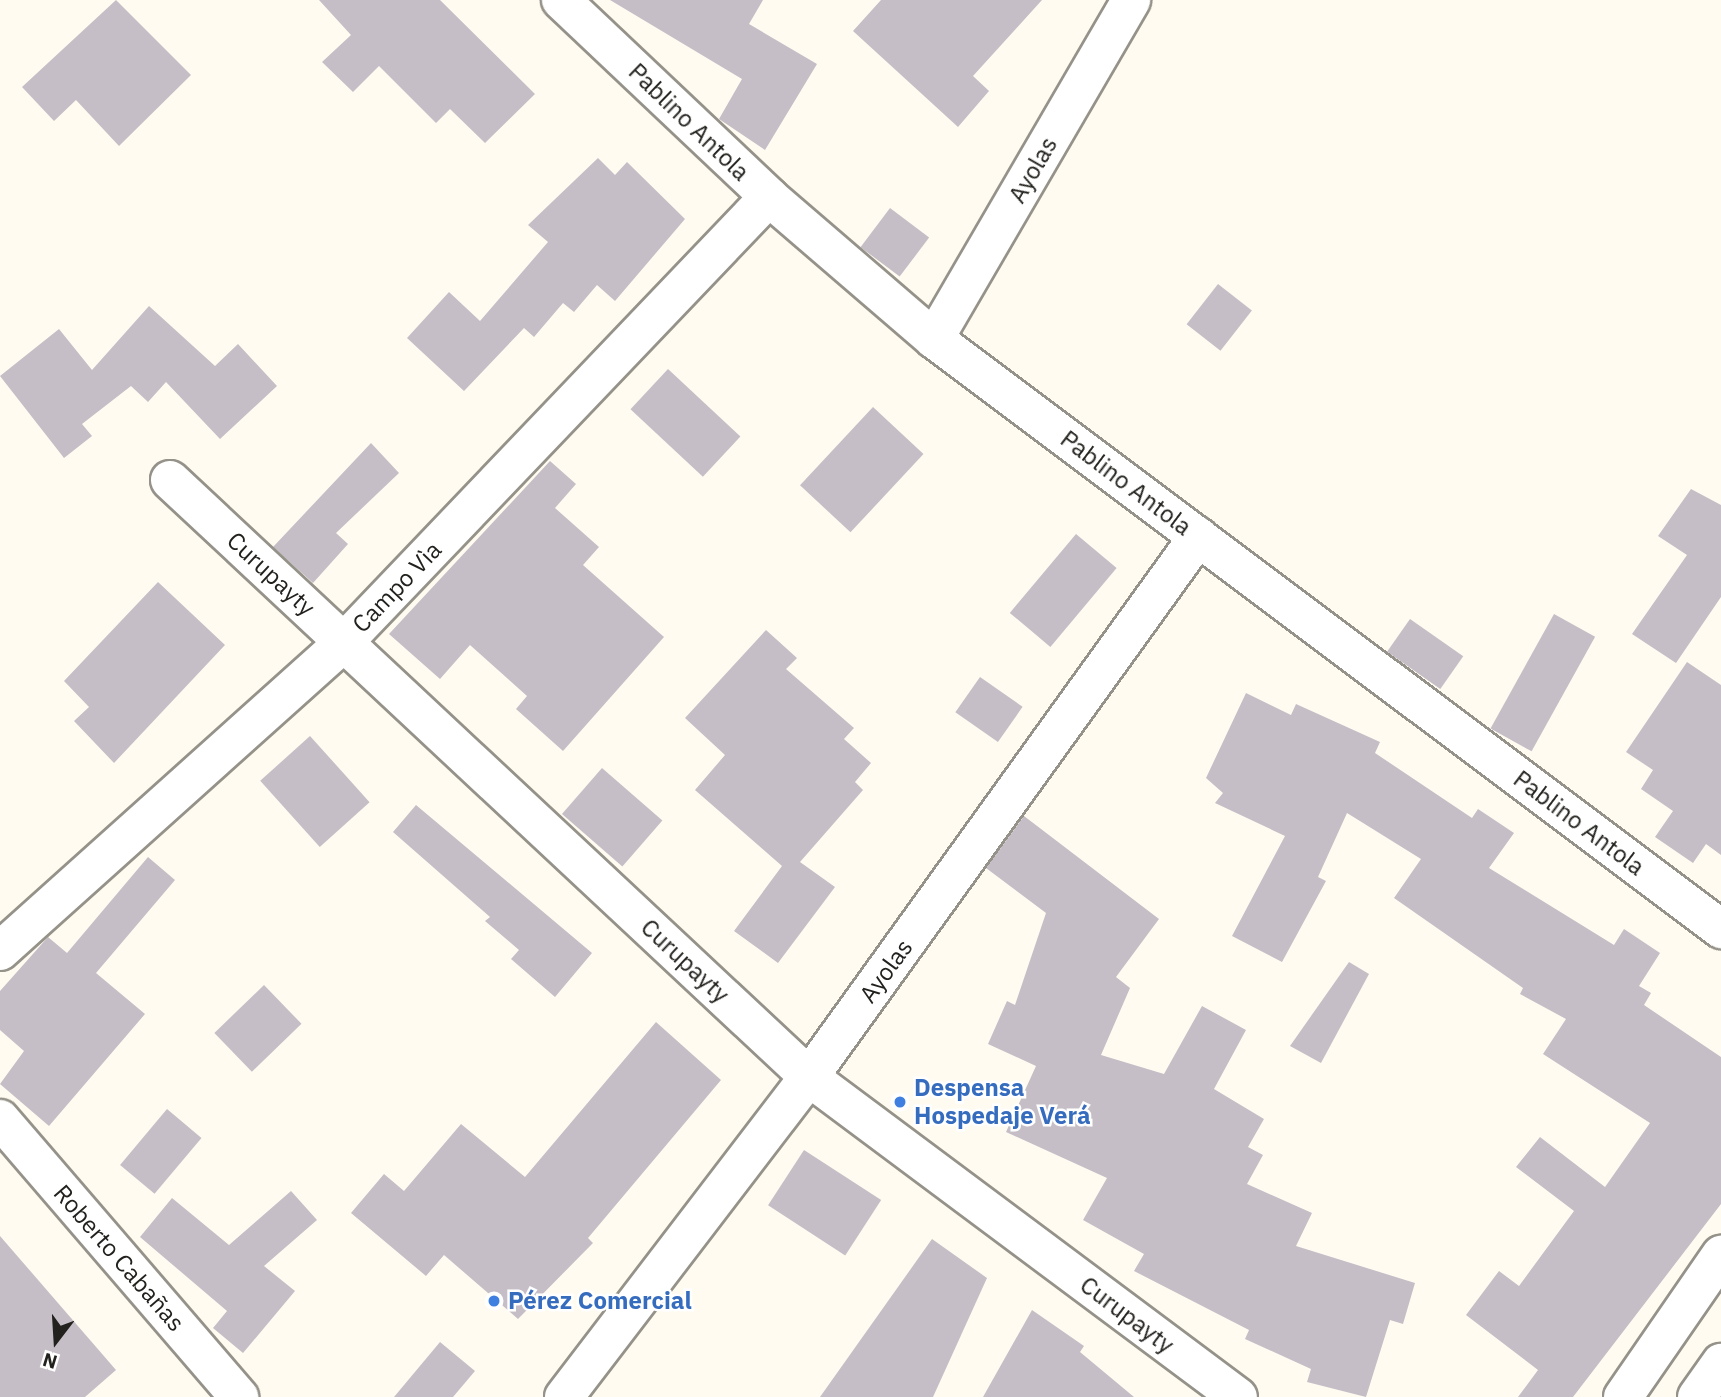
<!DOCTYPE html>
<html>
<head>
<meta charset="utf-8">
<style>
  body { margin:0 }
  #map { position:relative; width:1721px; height:1397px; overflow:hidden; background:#fffbf1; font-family:"IBM Plex Sans",sans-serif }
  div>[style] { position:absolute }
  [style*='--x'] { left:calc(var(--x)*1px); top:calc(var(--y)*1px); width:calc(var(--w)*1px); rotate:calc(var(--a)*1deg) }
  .building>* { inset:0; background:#c5bec6; transform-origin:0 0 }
  .roads { filter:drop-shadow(2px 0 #959289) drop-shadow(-2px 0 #959289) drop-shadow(0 2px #959289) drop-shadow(0 -2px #959289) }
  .minor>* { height:38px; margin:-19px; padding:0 19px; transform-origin:19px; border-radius:19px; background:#fff }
  .major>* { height:38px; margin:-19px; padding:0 19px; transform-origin:19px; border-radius:19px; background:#fff }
  .dots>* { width:19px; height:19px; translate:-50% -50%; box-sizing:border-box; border:4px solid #fff; border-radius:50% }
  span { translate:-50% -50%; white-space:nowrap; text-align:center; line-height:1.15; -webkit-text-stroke:5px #fff; paint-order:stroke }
  .street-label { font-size:24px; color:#22211d }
  .shop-label { font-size:24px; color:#366cbe; font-weight:700 }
  .left { translate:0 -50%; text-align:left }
  .north { position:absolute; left:21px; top:1306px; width:70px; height:70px; -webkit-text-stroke:5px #fff; paint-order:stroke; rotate:197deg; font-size:19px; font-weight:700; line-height:28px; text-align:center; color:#22211d }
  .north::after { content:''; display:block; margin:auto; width:24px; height:32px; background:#22211d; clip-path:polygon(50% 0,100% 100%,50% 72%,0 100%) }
</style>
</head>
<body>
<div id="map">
  <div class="building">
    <div style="clip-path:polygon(116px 0,191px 75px,119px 146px,76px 100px,54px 121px,22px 87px)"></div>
    <div style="clip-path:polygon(319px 0,440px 0,535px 94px,485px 143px,450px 109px,436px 123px,379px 66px,353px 92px,322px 62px,351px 35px)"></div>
    <div style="clip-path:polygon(610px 0,763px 0,749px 24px,817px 64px,765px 150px,719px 119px,742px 79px)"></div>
    <div style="clip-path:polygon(881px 0,1042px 0,973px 76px,989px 91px,958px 127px,853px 31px)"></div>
    <div style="clip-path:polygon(598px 158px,615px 175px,627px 162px,685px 219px,615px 301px,597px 285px,574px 312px,563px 303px,534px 337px,524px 328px,464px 391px,407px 338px,449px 292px,480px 321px,548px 242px,528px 225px)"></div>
    <div style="left:890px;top:208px;width:49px;height:49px;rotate:37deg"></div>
    <div style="left:1218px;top:284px;width:43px;height:51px;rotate:38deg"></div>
    <div style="clip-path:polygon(149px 306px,215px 366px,238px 344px,277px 386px,220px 439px,166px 382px,148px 402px,131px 386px,82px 424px,92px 436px,64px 458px,0 376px,59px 329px,92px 370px)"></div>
    <div style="left:668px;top:369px;width:99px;height:55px;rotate:43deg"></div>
    <div style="left:873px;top:407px;width:69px;height:107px;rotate:43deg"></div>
    <div style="clip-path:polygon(371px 443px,399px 473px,336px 533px,348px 544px,313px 583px,273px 547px)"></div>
    <div style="clip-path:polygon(550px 461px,576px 484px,555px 508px,599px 547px,583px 565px,664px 637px,563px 751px,516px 709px,527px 696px,470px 645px,440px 679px,389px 634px)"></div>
    <div style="clip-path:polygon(1691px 489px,1721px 505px,1721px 597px,1676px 663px,1632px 634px,1687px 555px,1658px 536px)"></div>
    <div style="left:1076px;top:534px;width:53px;height:103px;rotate:40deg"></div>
    <div style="clip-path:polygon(158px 582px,225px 645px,114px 763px,74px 721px,89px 707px,64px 681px)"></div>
    <div style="left:1554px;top:614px;width:47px;height:131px;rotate:29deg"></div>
    <div style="left:1410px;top:619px;width:65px;height:40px;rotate:35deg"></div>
    <div style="clip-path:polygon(766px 630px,797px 658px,786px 669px,854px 728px,844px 739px,871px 763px,855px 782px,863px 790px,800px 862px,835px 887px,778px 963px,734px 931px,782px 866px,695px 790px,725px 755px,685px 718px)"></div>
    <div style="clip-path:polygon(1687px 662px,1721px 685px,1721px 855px,1706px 844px,1693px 863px,1655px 837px,1673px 811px,1641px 789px,1653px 770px,1626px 752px)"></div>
    <div style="left:980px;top:677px;width:52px;height:43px;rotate:35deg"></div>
    <div style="clip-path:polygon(1246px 693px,1291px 715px,1296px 704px,1380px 742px,1375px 753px,1472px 818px,1478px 809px,1514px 833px,1489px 868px,1614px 945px,1624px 929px,1660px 953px,1639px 986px,1651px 993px,1644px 1005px,1721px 1057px,1721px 1204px,1573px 1397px,1518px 1397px,1538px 1370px,1466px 1315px,1499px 1271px,1519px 1286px,1574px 1211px,1516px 1167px,1540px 1137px,1605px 1187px,1650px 1123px,1543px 1054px,1566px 1019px,1520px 994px,1523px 988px,1394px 898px,1421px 859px,1347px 813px,1318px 877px,1326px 881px,1282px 962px,1232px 936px,1285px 836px,1215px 803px,1223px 793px,1206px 778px)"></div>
    <div style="left:310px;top:736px;width:89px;height:67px;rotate:48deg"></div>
    <div style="left:602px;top:768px;width:80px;height:61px;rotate:41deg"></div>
    <div style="clip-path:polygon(416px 805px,592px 953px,555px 997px,511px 959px,519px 950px,485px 921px,490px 917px,393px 832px)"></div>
    <div style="clip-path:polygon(1024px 816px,1159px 919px,1116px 977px,1130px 988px,1101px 1055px,1164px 1074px,1202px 1006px,1246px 1030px,1214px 1089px,1264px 1119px,1248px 1147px,1263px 1155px,1247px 1184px,1312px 1213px,1296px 1246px,1415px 1283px,1403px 1324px,1390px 1320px,1366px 1397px,1307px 1382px,1311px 1369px,1245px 1339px,1249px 1330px,1134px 1271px,1144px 1254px,1083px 1220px,1107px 1178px,1006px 1132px,1036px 1066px,988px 1044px,1007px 1001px,1015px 1005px,1046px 913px,986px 868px)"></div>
    <div style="clip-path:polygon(148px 857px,175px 880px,96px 973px,145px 1014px,49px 1126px,0 1084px,24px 1051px,0 1030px,0 991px,48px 937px,67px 953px)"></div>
    <div style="clip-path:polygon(1349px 962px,1369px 974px,1321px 1063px,1290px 1046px)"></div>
    <div style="left:264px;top:985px;width:54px;height:69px;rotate:46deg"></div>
    <div style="clip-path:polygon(656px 1022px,721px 1080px,588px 1238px,593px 1243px,518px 1319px,444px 1255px,426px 1276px,351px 1213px,384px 1174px,404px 1191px,461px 1124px,525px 1177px)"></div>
    <div style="left:167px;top:1109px;width:45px;height:73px;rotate:40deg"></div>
    <div style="left:804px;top:1150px;width:92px;height:66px;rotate:33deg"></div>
    <div style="clip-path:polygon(291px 1191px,317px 1220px,264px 1266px,295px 1291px,243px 1353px,213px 1328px,227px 1311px,140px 1237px,172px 1198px,229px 1245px)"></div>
    <div style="clip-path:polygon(0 1236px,116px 1370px,85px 1397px,0 1397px)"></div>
    <div style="clip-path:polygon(932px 1239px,987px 1278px,933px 1397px,820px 1397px)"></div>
    <div style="clip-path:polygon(1032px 1310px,1084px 1346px,1080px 1352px,1134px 1397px,983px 1397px)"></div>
    <div style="clip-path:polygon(440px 1342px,475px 1371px,453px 1397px,394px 1397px)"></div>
  </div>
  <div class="roads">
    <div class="minor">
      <div style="--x:561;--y:0;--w:286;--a:43.4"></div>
      <div style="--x:769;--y:197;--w:218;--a:40.7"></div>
      <div style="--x:934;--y:339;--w:984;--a:36.86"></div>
      <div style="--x:934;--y:339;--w:392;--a:-59.8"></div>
      <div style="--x:170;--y:480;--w:874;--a:43.05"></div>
      <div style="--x:809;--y:1077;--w:535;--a:36.72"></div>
      <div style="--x:0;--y:951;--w:464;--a:-41.9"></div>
      <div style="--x:345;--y:641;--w:614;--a:-46.32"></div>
      <div style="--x:0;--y:1119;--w:367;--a:49.3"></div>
      <div style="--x:564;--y:1397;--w:403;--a:-52.6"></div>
      <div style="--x:809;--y:1077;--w:666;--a:-54.23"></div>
    </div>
    <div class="major">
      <div style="--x:1623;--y:1397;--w:173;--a:-55.4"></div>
      <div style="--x:1697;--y:1397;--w:42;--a:-54.8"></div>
    </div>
  </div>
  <div class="dots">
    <div style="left:900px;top:1102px;background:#3f7fe0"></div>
    <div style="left:494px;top:1301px;background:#3f7fe0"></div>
  </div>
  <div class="street-label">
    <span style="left:689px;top:122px;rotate:44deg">Pablino Antola</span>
    <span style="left:1033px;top:170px;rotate:-60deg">Ayolas</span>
    <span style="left:1126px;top:483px;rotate:37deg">Pablino Antola</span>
    <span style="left:271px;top:574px;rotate:43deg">Curupayty</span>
    <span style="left:397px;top:587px;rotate:-46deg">Campo Vìa</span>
    <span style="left:1579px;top:823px;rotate:37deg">Pablino Antola</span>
    <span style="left:685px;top:961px;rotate:43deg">Curupayty</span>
    <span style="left:886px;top:971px;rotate:-54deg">Ayolas</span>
    <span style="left:119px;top:1258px;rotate:49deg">Roberto Cabañas</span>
    <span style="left:1127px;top:1315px;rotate:37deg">Curupayty</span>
  </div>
  <div class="shop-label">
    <span class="left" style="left:914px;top:1102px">Despensa<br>Hospedaje Verá</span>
    <span class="left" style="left:508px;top:1301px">Pérez Comercial</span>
  </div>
  <div class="north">N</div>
</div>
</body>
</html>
